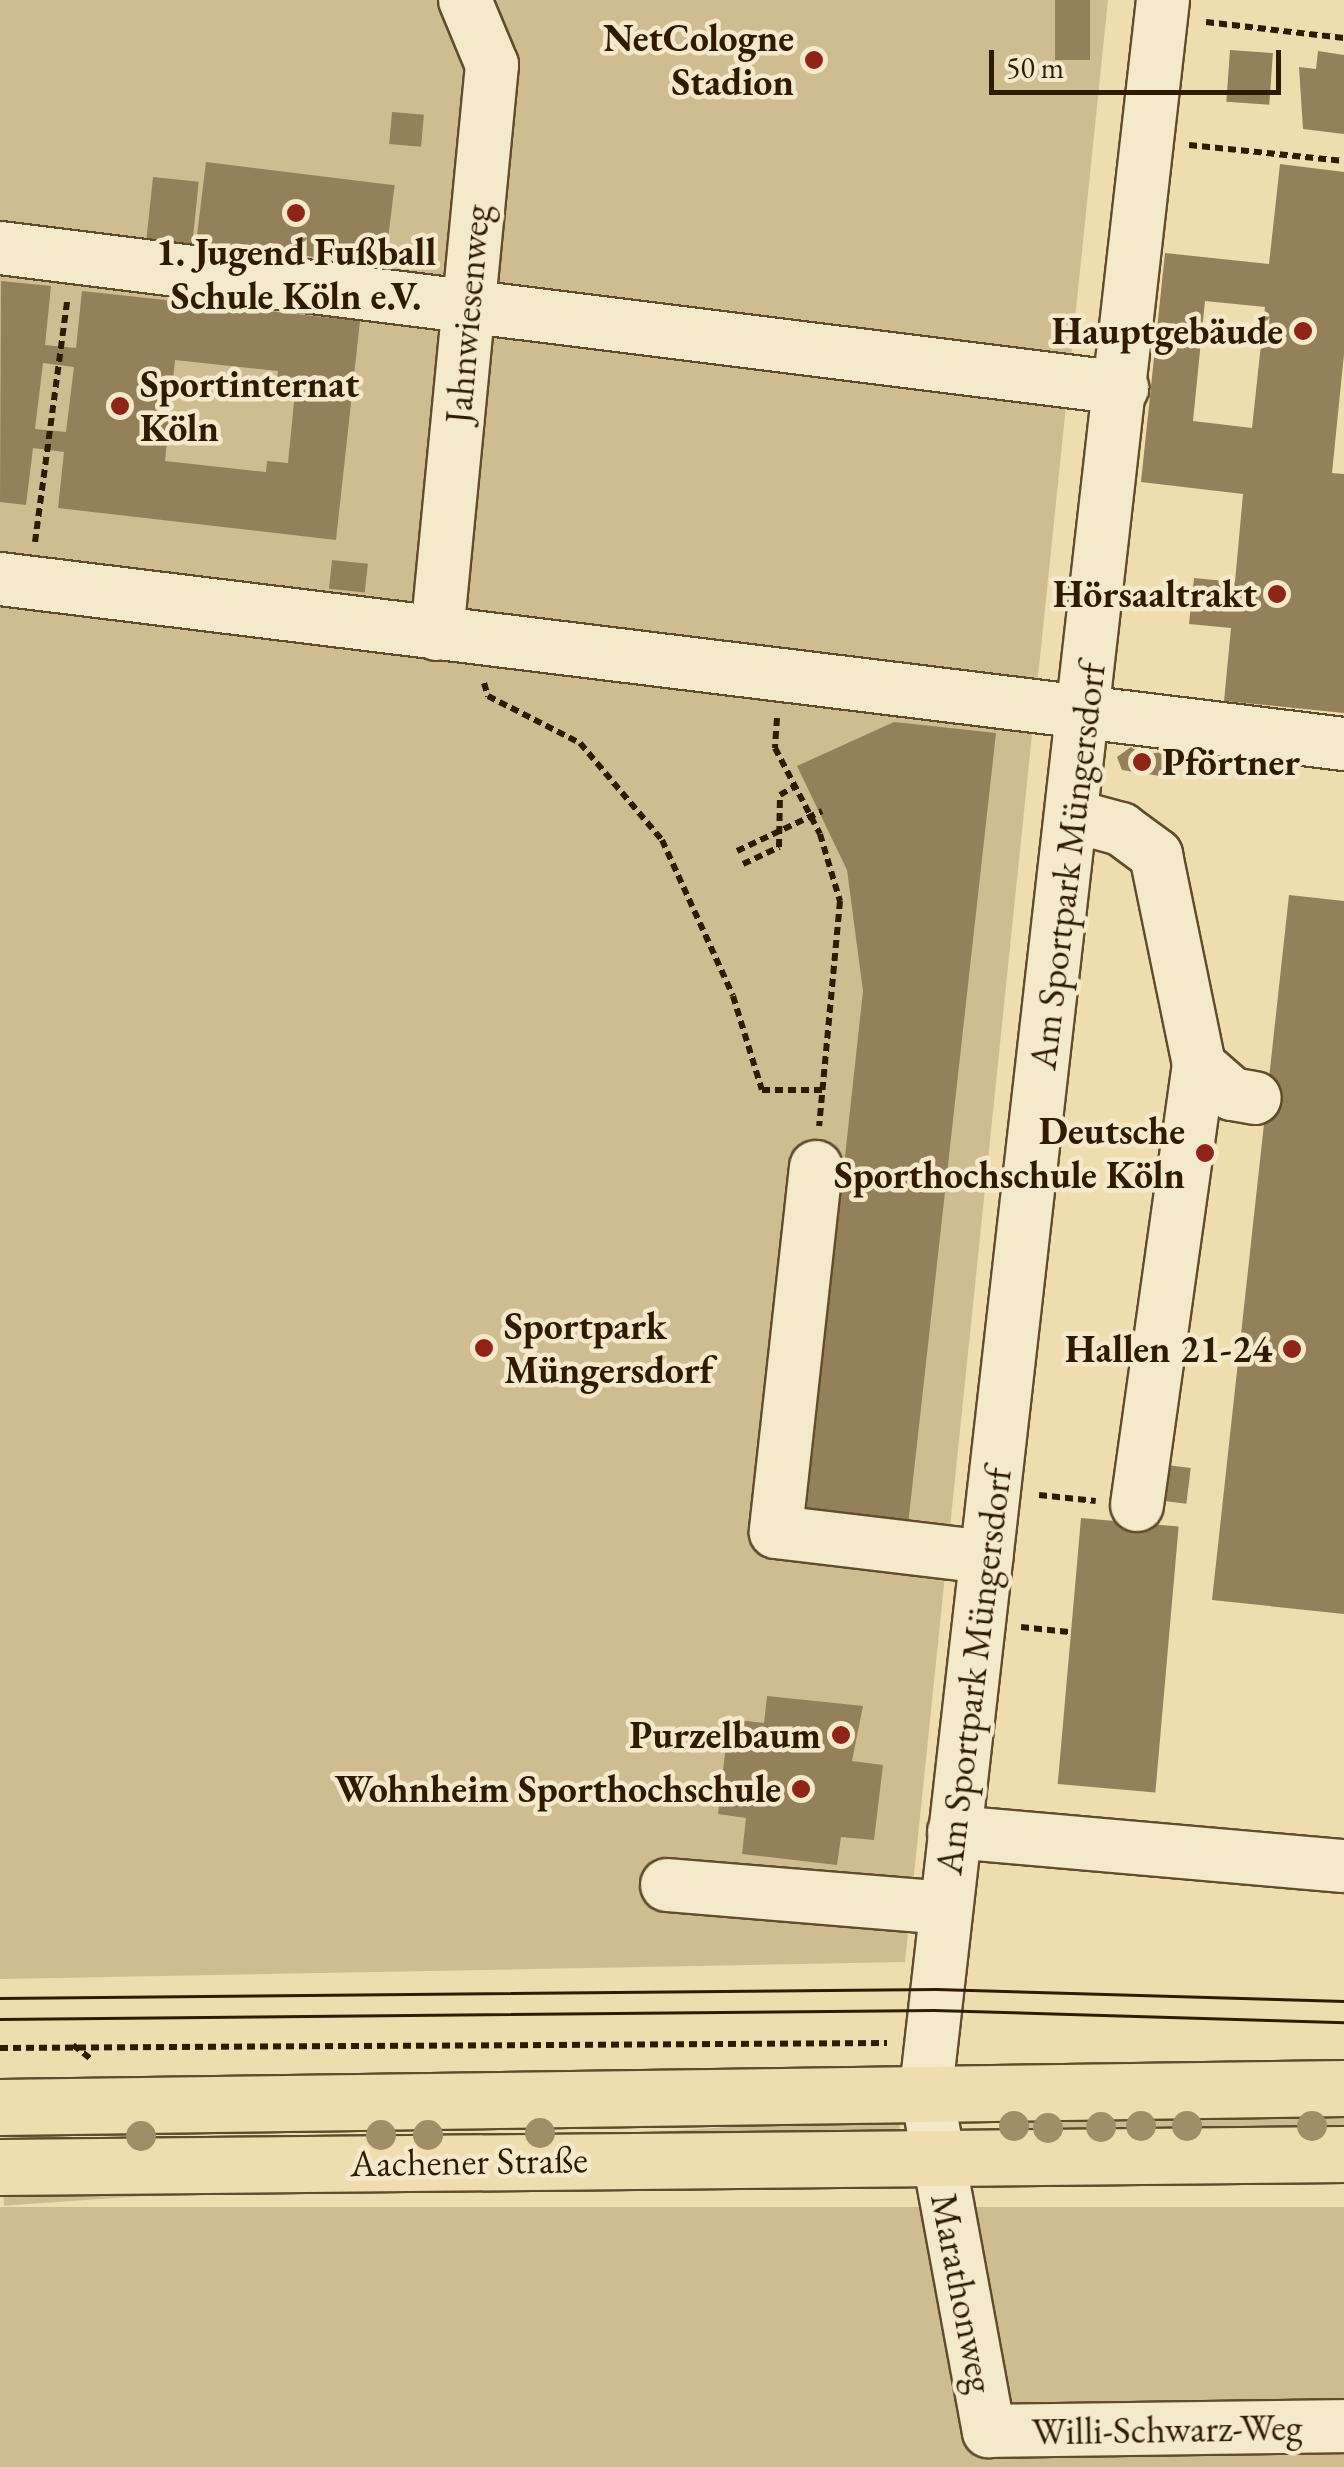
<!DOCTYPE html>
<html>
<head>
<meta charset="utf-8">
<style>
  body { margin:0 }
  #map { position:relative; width:1344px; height:2467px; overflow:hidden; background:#f0ddaf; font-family:"EB Garamond",serif }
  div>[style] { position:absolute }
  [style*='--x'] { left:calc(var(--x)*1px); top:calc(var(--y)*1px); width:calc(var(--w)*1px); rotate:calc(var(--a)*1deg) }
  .green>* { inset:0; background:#cfbc91; transform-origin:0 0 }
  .building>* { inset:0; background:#94805b; transform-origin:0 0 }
  .path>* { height:6px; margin-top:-3px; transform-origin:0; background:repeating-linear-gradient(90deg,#301b00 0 8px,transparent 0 13px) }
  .roads { filter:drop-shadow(2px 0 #604c2c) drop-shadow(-2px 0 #604c2c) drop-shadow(0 2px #604c2c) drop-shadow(0 -2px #604c2c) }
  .minor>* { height:52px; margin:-26px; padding:0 26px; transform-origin:26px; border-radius:26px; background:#f5e9cb }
  .major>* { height:55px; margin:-27.5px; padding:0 27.5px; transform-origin:27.5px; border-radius:27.5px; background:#f0ddaf }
  .tram>* { height:2.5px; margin:-1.25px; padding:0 1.25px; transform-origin:1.25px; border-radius:1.25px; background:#301b00 }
  .trees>* { width:30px; height:30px; margin:-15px; border-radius:50%; background:#a18d67 }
  .dots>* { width:28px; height:28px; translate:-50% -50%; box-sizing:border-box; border:5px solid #f5e9cb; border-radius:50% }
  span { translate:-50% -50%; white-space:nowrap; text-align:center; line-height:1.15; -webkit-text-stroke:9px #f5e9cb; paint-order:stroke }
  .poi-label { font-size:38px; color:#301b00; font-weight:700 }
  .right { translate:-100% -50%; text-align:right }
  .left { translate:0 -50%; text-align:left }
  .street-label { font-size:38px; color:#301b00 }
  .scale { position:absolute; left:989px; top:50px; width:292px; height:45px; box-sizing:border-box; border:5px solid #301b00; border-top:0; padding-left:12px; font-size:30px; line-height:35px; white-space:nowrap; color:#301b00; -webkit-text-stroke:8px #f5e9cb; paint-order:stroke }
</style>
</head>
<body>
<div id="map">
  <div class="green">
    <div style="clip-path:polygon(0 0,1108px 0,905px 1962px,0 1979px)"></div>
    <div style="clip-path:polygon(1344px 2113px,1344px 2139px,1003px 2136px,1006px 2114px)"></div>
    <div style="left:899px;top:2115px;width:28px;height:899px;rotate:86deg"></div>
    <div style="left:1344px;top:2207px;width:260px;height:1344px;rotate:90deg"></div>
  </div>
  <div class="building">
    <div style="left:1055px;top:0;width:35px;height:60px"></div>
    <div style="left:1230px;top:50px;width:43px;height:52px;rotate:4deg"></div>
    <div style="clip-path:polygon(1318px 51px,1344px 55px,1344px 134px,1303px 129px,1299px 67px,1316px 69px)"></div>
    <div style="left:392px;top:112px;width:32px;height:32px;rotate:5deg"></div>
    <div style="left:206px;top:162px;width:190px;height:81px;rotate:7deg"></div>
    <div style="clip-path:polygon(evenodd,1280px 164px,1344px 172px,1344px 354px,1332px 473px,1344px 474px,1344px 713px,1224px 701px,1231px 628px,1189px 624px,1194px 578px,1235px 582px,1243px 494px,1141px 482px,1165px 253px,1269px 264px,1280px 164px,1205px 301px,1265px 307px,1252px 428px,1193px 421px,1205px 301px)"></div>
    <div style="left:153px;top:177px;width:46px;height:70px;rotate:6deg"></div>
    <div style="clip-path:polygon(evenodd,1px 281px,51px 286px,45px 345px,76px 348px,82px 291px,360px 321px,336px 540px,58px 508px,64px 452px,33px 448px,26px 505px,0 502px,1px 281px,175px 360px,278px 371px,277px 380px,296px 382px,288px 463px,267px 461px,266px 472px,165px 461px,175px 360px,1px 281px,43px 363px,74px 367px,66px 432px,35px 429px,43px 363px)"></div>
    <div style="left:332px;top:560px;width:36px;height:29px;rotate:6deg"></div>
    <div style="clip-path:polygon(894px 722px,996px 733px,908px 1525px,806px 1515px,863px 991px,847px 870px,797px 766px)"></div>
    <div style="clip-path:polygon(1131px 747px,1142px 755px,1169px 751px,1166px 777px,1122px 770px,1117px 757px)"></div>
    <div style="clip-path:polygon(1289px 895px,1344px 901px,1344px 1614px,1212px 1600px)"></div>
    <div style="left:1159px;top:1464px;width:32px;height:36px;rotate:7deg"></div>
    <div style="left:1081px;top:1518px;width:98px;height:267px;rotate:5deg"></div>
    <div style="clip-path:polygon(767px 1696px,863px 1706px,852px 1761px,883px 1765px,874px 1840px,841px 1837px,837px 1865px,742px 1854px,746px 1818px,718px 1814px,729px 1719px,764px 1723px)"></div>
  </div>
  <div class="path">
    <div style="--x:1206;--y:22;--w:139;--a:6.6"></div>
    <div style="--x:1189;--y:145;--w:156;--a:5.9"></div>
    <div style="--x:35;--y:542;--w:243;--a:-82.4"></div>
    <div style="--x:484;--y:683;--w:14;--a:73"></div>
    <div style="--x:488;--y:696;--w:103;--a:27.1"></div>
    <div style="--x:580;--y:743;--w:127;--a:49.8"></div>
    <div style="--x:662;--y:840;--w:171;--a:65.5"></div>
    <div style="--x:733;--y:996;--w:98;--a:72.9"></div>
    <div style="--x:762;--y:1090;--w:60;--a:0"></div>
    <div style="--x:777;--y:718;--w:30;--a:94"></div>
    <div style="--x:775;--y:748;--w:97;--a:62.4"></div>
    <div style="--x:820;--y:834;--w:70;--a:73.4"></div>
    <div style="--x:840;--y:901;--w:226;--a:95.3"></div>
    <div style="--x:737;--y:851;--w:94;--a:-25.2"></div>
    <div style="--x:743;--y:864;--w:40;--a:-25"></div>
    <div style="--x:779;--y:847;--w:52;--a:-88.9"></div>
    <div style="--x:780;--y:795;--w:17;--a:-31"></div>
    <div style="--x:1039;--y:1495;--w:57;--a:6"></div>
    <div style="--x:1021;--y:1627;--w:48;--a:5.9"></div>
    <div style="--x:73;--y:2045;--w:23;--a:38"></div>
    <div style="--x:0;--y:2048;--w:887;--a:-0.32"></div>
  </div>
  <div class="roads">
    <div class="minor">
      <div style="--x:1163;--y:0;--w:2102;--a:96.47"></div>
      <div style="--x:926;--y:2089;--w:348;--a:79.6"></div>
      <div style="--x:989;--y:2431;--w:355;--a:-0.8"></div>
      <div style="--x:0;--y:248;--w:1131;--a:7.11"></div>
      <div style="--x:0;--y:579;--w:1354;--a:7"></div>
      <div style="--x:437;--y:634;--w:572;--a:-84.48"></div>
      <div style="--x:492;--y:65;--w:70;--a:-112.6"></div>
      <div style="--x:1073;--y:816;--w:50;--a:15.2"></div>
      <div style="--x:1121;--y:829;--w:44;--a:36.6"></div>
      <div style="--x:1156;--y:855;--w:214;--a:78.4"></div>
      <div style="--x:1199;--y:1065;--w:44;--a:41.3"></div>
      <div style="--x:1232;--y:1094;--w:23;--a:10"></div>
      <div style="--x:816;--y:1167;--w:367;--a:96.3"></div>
      <div style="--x:776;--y:1532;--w:212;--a:6.8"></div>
      <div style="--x:1137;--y:1505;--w:444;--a:-82"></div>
      <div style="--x:954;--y:1832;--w:391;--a:5"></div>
      <div style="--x:667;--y:1885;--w:279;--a:4.7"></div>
    </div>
    <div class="major">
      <div style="--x:0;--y:2107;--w:1344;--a:-0.81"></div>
      <div style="--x:0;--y:2167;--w:1344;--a:-0.55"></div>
    </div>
  </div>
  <div class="tram">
    <div style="--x:0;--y:1998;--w:936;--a:-0.55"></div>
    <div style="--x:936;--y:1989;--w:408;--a:1.7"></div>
    <div style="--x:0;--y:2019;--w:934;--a:-0.55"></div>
    <div style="--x:934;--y:2010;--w:410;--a:1.7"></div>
  </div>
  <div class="trees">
    <div style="left:1014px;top:2126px"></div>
    <div style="left:1141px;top:2126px"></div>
    <div style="left:1187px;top:2126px"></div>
    <div style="left:1312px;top:2126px"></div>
    <div style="left:1101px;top:2127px"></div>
    <div style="left:1048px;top:2128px"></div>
    <div style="left:540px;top:2133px"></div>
    <div style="left:381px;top:2135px"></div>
    <div style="left:428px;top:2135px"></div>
    <div style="left:141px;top:2136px"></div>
  </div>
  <div class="dots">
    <div style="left:814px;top:60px;background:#8f2418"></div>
    <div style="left:296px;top:213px;background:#8f2418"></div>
    <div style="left:1303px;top:331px;background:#8f2418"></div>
    <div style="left:120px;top:406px;background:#8f2418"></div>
    <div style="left:1277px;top:594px;background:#8f2418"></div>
    <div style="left:1142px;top:762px;background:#8f2418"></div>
    <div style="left:1205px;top:1153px;background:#8f2418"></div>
    <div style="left:484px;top:1348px;background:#8f2418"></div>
    <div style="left:1292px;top:1349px;background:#8f2418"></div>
    <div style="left:841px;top:1735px;background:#8f2418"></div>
    <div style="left:801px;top:1789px;background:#8f2418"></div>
  </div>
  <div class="poi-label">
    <span class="right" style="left:794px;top:60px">NetCologne<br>Stadion</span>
    <span style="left:296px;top:274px">1. Jugend Fußball<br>Schule Köln e.V.</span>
    <span class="right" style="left:1283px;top:331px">Hauptgebäude</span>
    <span class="left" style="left:140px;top:406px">Sportinternat<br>Köln</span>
    <span class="right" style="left:1257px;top:594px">Hörsaaltrakt</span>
    <span class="left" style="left:1162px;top:762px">Pförtner</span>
    <span class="right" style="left:1185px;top:1153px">Deutsche<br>Sporthochschule Köln</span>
    <span class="left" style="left:504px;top:1348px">Sportpark<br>Müngersdorf</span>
    <span class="right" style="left:1272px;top:1349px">Hallen 21-24</span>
    <span class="right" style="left:821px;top:1735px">Purzelbaum</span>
    <span class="right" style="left:781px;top:1789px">Wohnheim Sporthochschule</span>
  </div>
  <div class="street-label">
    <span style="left:467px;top:314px;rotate:-85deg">Jahnwiesenweg</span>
    <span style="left:1067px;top:866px;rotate:-83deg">Am Sportpark Müngersdorf</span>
    <span style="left:973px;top:1671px;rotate:-83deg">Am Sportpark Müngersdorf</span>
    <span style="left:469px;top:2161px;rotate:-1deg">Aachener Straße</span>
    <span style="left:963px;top:2293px;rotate:79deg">Marathonweg</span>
    <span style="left:1167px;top:2429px;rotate:-1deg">Willi-Schwarz-Weg</span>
  </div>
  <div class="scale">50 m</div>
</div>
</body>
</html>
